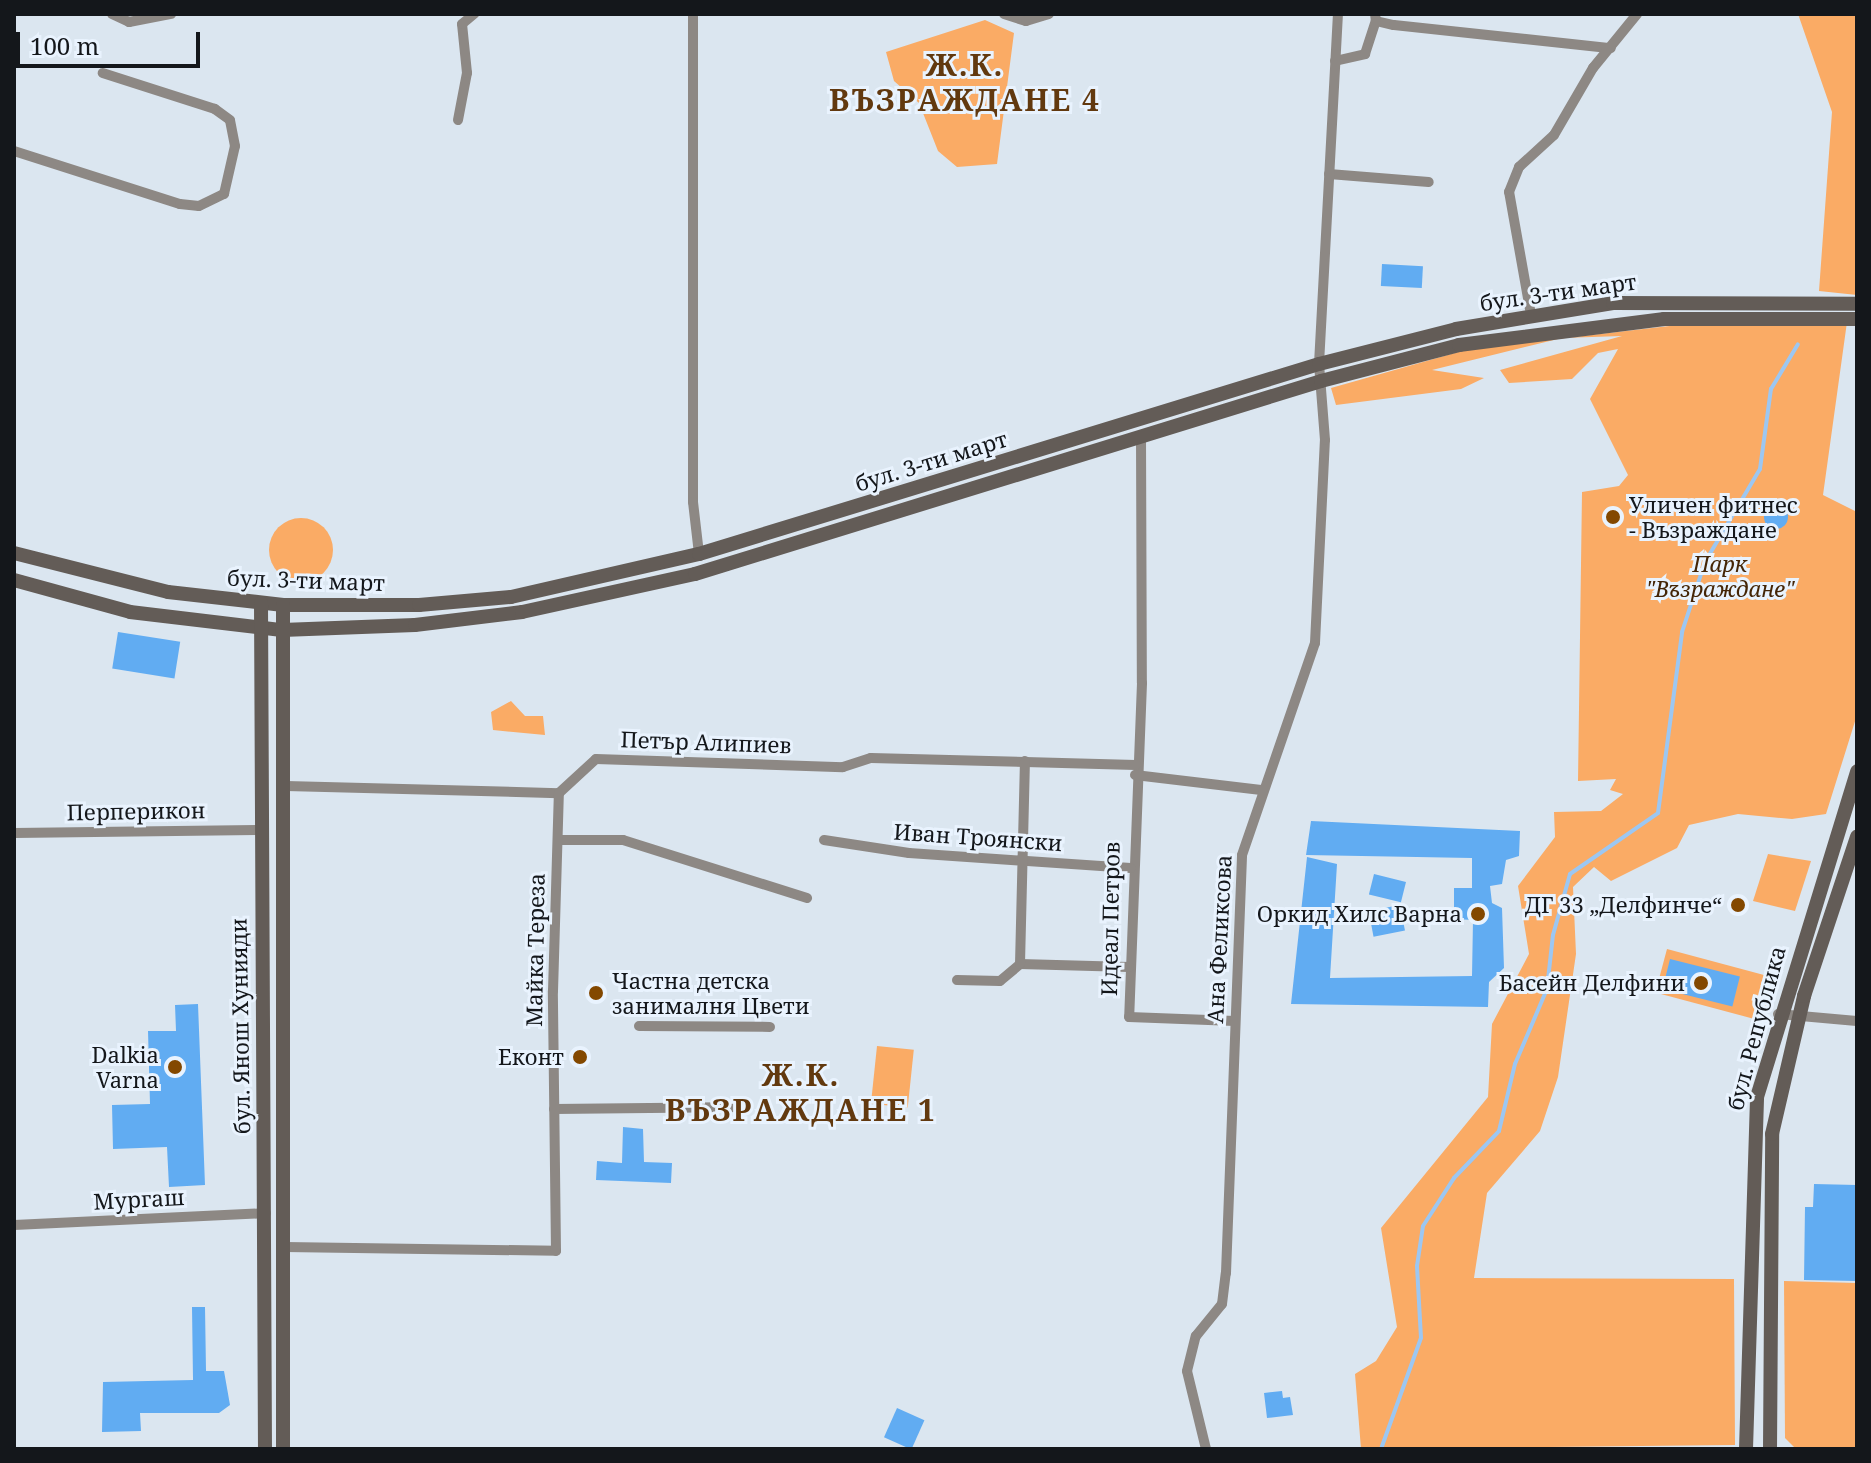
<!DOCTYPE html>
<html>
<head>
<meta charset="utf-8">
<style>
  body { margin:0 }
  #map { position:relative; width:1871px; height:1463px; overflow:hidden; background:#dbe6f0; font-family:"Noto Serif",serif }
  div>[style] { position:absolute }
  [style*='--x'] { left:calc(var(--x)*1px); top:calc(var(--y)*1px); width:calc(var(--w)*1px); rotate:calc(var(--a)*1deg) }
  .green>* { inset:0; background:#faab65; transform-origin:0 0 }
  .round { border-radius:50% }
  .stream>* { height:4px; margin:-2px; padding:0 2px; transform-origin:2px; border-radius:2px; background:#9cc7f2 }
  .building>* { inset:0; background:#61acf2; transform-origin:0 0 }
  .street>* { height:10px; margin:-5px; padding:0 5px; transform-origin:5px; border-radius:5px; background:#8d8884 }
  .secondary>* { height:14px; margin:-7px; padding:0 7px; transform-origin:7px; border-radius:7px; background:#635c57 }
  .dots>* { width:22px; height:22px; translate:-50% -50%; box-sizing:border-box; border:4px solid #e9f3fe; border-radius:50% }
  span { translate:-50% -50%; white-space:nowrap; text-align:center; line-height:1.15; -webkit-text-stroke:6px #e9f3fe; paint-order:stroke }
  .street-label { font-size:22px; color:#14171b }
  .poi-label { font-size:22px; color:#14171b }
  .left { translate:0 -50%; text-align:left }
  .right { translate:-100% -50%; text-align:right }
  .park-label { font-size:22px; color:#442506; font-style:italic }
  .district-label { font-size:30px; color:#62390f; font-weight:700; letter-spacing:2px }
  .frame { position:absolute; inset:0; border:16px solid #14171b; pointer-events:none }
  .scale { position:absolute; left:16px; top:32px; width:184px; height:36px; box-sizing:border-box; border:4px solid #14171b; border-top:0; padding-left:10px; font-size:24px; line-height:28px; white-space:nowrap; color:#14171b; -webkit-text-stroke:6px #e9f3fe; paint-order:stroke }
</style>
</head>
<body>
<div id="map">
  <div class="green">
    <div style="clip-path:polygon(1798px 14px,1857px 14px,1857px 295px,1819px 291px,1832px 112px)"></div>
    <div style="clip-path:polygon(985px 20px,1014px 33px,997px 164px,957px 167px,938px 151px,919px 103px,894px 81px,886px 52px)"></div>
    <div style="clip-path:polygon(1713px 321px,1847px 322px,1823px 495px,1857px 512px,1857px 715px,1826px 814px,1792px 819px,1738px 814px,1689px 825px,1677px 848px,1611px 881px,1594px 867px,1573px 887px,1576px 954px,1558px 1077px,1540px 1131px,1487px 1193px,1474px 1278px,1734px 1279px,1735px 1445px,1361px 1449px,1355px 1374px,1376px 1361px,1397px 1327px,1381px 1228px,1488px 1097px,1492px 1024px,1529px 954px,1518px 886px,1555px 837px,1554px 812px,1601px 811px,1623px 794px,1610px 790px,1616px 779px,1578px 781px,1582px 492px,1619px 486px,1628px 475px,1590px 399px,1618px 349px,1598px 353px,1572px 379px,1509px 383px,1500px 370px,1622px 336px,1562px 338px,1432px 370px,1484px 378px,1461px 389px,1336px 405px,1331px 388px,1469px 349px)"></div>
    <div class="round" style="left:269px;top:518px;width:64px;height:64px"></div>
    <div style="clip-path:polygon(511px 701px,525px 716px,543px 716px,545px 735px,493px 730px,491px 712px)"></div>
    <div style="clip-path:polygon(1768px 854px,1811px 861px,1795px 911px,1753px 901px)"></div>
    <div style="left:1667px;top:949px;width:111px;height:45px;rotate:15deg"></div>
    <div style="left:877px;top:1046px;width:37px;height:58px;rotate:6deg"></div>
    <div style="clip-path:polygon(1784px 1281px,1857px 1283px,1857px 1449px,1796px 1449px,1785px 1438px)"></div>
  </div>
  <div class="stream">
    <div style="--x:1857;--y:14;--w:1;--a:90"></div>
    <div style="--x:1381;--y:1449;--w:118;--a:-70.2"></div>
    <div style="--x:1421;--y:1338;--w:72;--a:-93.2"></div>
    <div style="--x:1417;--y:1266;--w:40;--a:-81.5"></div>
    <div style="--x:1423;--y:1226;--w:57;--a:-57.1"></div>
    <div style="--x:1454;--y:1178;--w:65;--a:-46.2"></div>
    <div style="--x:1499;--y:1131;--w:69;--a:-76.6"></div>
    <div style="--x:1515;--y:1064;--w:82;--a:-66.9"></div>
    <div style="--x:1547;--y:989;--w:54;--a:-83.7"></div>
    <div style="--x:1553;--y:935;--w:63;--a:-74.4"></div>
    <div style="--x:1570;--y:874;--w:107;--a:-34.7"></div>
    <div style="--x:1658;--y:813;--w:183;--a:-82.4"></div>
    <div style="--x:1682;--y:632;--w:74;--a:-71.8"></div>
    <div style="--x:1705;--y:562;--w:108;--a:-59.4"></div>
    <div style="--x:1760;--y:469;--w:81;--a:-82.2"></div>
    <div style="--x:1771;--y:389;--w:52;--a:-59"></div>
  </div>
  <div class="building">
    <div style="left:1382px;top:264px;width:41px;height:22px;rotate:3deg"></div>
    <div class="round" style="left:1764px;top:505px;width:24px;height:24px"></div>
    <div style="left:118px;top:632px;width:63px;height:37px;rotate:9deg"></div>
    <div style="clip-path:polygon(1311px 821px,1520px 831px,1519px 856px,1506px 860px,1502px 884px,1490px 886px,1492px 903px,1502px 908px,1504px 968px,1489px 982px,1488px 1007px,1291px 1004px,1307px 857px,1337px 864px,1330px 978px,1472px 976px,1473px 920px,1454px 919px,1454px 888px,1472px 888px,1472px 858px,1306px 855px)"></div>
    <div style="left:1374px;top:874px;width:33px;height:21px;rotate:14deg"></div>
    <div style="left:1400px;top:905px;width:26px;height:32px;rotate:79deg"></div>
    <div style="left:1670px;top:959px;width:72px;height:31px;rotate:14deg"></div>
    <div style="clip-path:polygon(198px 1004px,205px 1185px,169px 1187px,167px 1147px,113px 1149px,112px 1105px,150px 1104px,148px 1031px,176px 1031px,175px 1005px)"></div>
    <div style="clip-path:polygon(623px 1127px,643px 1129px,644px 1162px,672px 1163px,671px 1183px,596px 1180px,597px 1161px,622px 1163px)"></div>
    <div style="clip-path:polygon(1814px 1184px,1857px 1185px,1857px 1281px,1804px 1280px,1805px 1207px,1813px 1207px)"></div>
    <div style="clip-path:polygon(192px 1307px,205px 1307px,206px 1371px,224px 1371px,230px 1405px,219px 1413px,140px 1413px,141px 1431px,102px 1432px,103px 1382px,193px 1380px)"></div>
    <div style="clip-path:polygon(1282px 1391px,1283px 1398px,1290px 1397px,1293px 1415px,1267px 1418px,1264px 1393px)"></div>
    <div style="left:897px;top:1408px;width:30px;height:32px;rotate:24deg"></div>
  </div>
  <div class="street">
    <div style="--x:112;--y:14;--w:19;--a:25"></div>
    <div style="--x:129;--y:22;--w:43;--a:-10.8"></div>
    <div style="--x:693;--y:14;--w:488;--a:90"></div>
    <div style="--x:693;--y:502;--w:52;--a:83.4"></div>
    <div style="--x:1004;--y:14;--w:23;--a:18"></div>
    <div style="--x:1026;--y:21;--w:24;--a:-17"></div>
    <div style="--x:1375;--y:14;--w:7;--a:82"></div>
    <div style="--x:1376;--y:21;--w:18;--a:13"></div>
    <div style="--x:1394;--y:25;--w:218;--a:6.1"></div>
    <div style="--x:1335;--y:61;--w:31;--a:-13"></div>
    <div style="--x:1365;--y:54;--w:35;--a:-72"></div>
    <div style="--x:458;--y:120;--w:48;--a:-79.2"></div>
    <div style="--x:467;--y:73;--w:49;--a:-95.8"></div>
    <div style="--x:462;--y:24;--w:16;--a:-40"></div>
    <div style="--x:14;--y:151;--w:174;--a:17.7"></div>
    <div style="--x:180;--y:204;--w:19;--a:6"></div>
    <div style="--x:199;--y:206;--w:28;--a:-26"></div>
    <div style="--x:224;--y:194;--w:49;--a:-77.1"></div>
    <div style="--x:235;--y:146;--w:26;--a:-101"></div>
    <div style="--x:230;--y:120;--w:19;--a:-144"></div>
    <div style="--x:215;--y:109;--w:118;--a:-162.2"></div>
    <div style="--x:1329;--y:174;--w:100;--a:4.6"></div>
    <div style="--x:1531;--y:315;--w:125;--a:-100.1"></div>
    <div style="--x:1509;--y:192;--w:27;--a:-68"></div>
    <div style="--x:1519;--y:167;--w:47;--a:-42.4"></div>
    <div style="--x:1554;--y:135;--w:78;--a:-59.8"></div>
    <div style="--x:1593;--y:68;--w:70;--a:-50.8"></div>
    <div style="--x:1141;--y:437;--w:246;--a:89.8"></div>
    <div style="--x:1142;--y:683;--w:334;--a:92.2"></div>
    <div style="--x:1129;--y:1017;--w:106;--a:2.2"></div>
    <div style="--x:1135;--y:775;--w:127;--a:6.8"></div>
    <div style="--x:286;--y:786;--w:273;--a:1.5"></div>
    <div style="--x:559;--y:793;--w:50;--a:-42.6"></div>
    <div style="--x:596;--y:759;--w:247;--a:1.9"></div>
    <div style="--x:843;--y:767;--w:29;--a:-18"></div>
    <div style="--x:871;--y:758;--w:265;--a:1.5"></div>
    <div style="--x:14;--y:833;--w:245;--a:-0.7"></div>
    <div style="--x:558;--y:840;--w:65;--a:0"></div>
    <div style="--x:623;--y:840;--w:193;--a:17.5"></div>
    <div style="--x:824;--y:840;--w:86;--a:8.7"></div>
    <div style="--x:909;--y:853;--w:222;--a:3.9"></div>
    <div style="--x:1020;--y:964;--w:109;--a:1.6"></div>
    <div style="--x:957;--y:980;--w:43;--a:1.3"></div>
    <div style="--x:1000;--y:981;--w:26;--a:-40"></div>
    <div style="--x:1020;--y:964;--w:203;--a:-88.6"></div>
    <div style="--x:1778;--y:1014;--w:79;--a:5.1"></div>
    <div style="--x:639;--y:1026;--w:131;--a:0.4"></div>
    <div style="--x:554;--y:1109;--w:191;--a:-0.6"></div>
    <div style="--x:14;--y:1225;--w:252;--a:-2.7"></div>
    <div style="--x:285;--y:1247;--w:271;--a:0.8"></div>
    <div style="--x:556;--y:1251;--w:260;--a:-90.7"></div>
    <div style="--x:553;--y:991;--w:198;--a:-88.3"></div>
    <div style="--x:1206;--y:1449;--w:80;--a:-103.7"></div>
    <div style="--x:1187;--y:1371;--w:36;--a:-76"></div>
    <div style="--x:1196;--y:1336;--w:41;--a:-50.9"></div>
    <div style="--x:1222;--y:1304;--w:31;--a:-83"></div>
    <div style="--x:1226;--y:1273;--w:418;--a:-87.8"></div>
    <div style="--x:1242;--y:855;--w:224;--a:-71"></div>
    <div style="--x:1315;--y:643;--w:203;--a:-87.2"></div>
    <div style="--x:1325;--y:440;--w:76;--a:-94.5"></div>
    <div style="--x:1319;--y:364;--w:351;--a:-86.9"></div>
  </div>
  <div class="secondary">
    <div style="--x:14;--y:553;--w:159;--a:14.2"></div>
    <div style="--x:168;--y:592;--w:116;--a:6.4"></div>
    <div style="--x:283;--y:605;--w:136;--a:0"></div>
    <div style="--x:419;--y:605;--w:92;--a:-5"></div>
    <div style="--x:511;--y:597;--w:193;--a:-12.9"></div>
    <div style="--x:699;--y:554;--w:648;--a:-17.04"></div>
    <div style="--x:1319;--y:364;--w:141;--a:-14.3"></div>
    <div style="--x:1456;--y:329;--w:159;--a:-9.4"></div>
    <div style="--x:1613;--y:303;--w:244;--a:0.2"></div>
    <div style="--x:14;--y:580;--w:120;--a:15.4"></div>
    <div style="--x:130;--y:612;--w:153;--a:6.8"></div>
    <div style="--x:282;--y:630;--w:133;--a:-2.2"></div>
    <div style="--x:415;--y:625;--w:108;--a:-6.9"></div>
    <div style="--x:522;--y:612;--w:177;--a:-12.4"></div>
    <div style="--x:695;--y:574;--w:655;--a:-17.13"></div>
    <div style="--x:1321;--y:381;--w:143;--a:-14.6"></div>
    <div style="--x:1459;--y:345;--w:207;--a:-7.2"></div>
    <div style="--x:1664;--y:319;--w:193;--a:0"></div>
    <div style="--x:261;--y:603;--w:846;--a:89.73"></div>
    <div style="--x:283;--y:605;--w:844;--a:90"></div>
    <div style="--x:1746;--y:1449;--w:352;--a:-88.2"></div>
    <div style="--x:1757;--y:1097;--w:341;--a:-72.9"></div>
    <div style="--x:1770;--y:1449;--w:315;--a:-89.6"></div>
    <div style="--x:1772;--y:1134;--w:142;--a:-76.9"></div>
    <div style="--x:1804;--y:996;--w:168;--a:-71.6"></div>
  </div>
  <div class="dots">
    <div style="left:1613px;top:517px;background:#834800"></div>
    <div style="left:1738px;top:905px;background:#834800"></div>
    <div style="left:1478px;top:914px;background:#834800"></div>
    <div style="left:1701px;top:983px;background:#834800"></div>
    <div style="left:596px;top:993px;background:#834800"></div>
    <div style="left:580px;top:1057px;background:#834800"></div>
    <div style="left:175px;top:1067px;background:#834800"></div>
  </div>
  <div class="street-label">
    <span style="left:1558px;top:292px;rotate:-8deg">бул. 3-ти март</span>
    <span style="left:931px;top:461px;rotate:-17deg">бул. 3-ти март</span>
    <span style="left:306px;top:580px;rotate:2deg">бул. 3-ти март</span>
    <span style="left:706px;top:742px;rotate:2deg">Петър Алипиев</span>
    <span style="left:136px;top:811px;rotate:-1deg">Перперикон</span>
    <span style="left:978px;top:837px;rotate:4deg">Иван Троянски</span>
    <span style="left:1110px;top:919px;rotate:-89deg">Идеал Петров</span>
    <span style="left:1219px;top:939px;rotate:-87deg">Ана Феликсова</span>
    <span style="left:535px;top:950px;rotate:-89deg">Майка Тереза</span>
    <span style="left:240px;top:1026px;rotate:-91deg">бул. Янош Хунияди</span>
    <span style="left:1756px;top:1028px;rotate:-75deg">бул. Република</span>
    <span style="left:139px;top:1199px;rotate:-3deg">Мургаш</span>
  </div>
  <div class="poi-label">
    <span class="left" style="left:1629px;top:517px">Уличен фитнес<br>- Възраждане</span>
    <span class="right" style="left:1722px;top:905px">ДГ 33 „Делфинче“</span>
    <span class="right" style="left:1462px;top:914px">Оркид Хилс Варна</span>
    <span class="left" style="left:612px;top:993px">Частна детска<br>занималня Цвети</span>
    <span class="right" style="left:1685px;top:983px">Басейн Делфини</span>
    <span class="right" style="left:159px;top:1067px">Dalkia<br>Varna</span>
    <span class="right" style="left:564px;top:1057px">Еконт</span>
  </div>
  <div class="park-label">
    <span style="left:1720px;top:576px">Парк<br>"Възраждане"</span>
  </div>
  <div class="district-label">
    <span style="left:965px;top:82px">Ж.К.<br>ВЪЗРАЖДАНЕ 4</span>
    <span style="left:801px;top:1092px">Ж.К.<br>ВЪЗРАЖДАНЕ 1</span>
  </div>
  <div class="frame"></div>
  <div class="scale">100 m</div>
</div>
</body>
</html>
